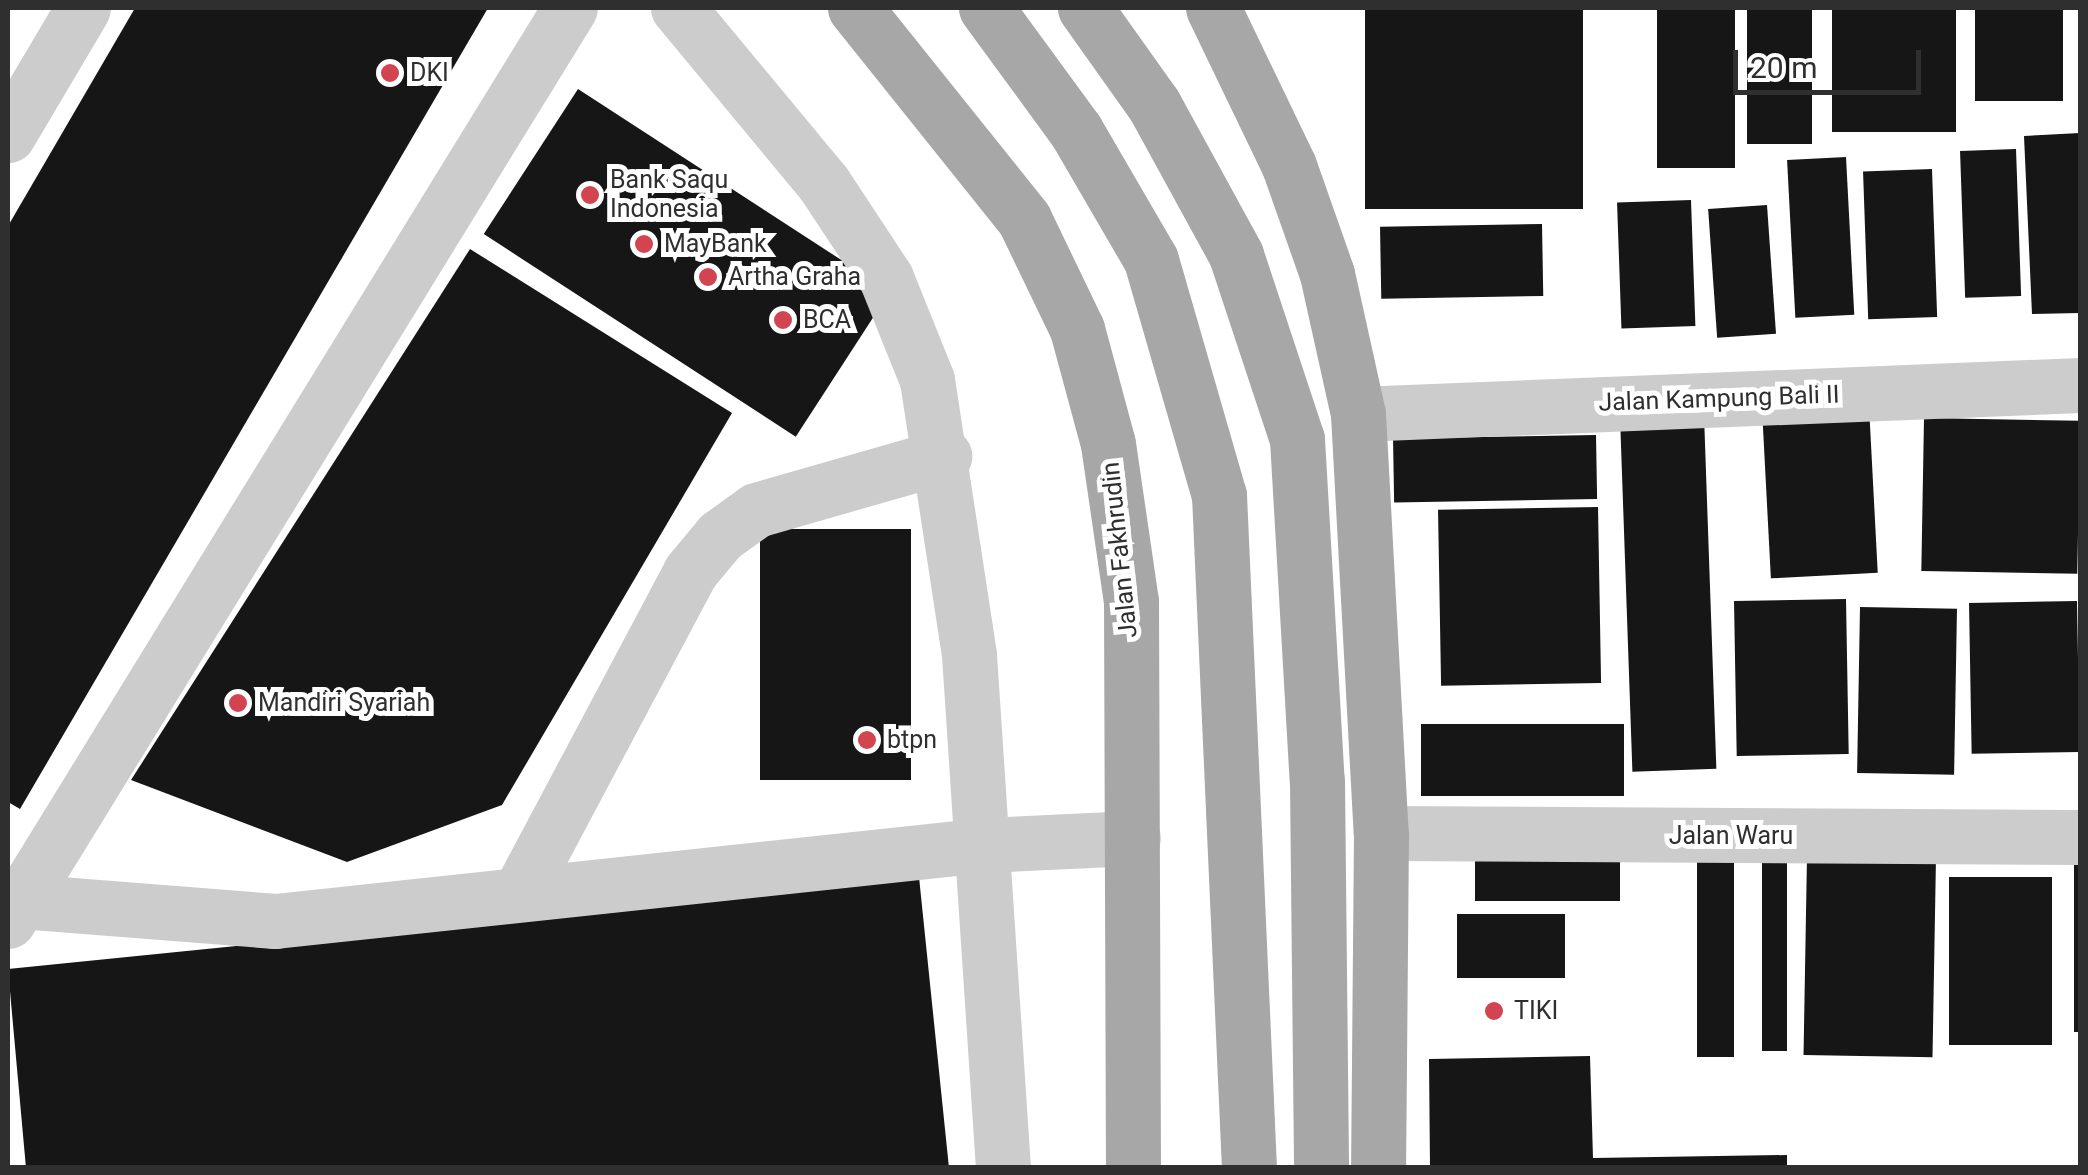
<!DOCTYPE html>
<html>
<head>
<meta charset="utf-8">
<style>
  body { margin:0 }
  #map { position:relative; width:2088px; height:1175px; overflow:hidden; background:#fff; font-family:Roboto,sans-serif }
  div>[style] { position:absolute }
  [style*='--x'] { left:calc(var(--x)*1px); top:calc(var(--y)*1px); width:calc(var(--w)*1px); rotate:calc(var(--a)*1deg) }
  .building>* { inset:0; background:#161616; transform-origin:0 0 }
  .minor>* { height:55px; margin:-27.5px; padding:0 27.5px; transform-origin:27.5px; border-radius:27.5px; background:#ccc }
  .major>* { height:55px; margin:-27.5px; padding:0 27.5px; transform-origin:27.5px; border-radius:27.5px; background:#a7a7a7 }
  .dots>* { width:28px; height:28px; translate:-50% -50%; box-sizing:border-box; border:5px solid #fff; border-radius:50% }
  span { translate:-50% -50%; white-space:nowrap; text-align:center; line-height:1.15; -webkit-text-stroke:10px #fff; paint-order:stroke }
  .poi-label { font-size:25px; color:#2f2f2f }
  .left { translate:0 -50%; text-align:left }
  .street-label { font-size:25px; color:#2f2f2f }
  .frame { position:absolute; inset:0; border:10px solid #2f2f2f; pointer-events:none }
  .scale { position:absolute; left:1733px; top:50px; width:188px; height:45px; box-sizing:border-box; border:5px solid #2f2f2f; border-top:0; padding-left:12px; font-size:30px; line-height:35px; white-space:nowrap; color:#2f2f2f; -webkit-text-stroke:8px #fff; paint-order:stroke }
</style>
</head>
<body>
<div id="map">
  <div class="building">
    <div style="clip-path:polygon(135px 8px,488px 8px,20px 809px,8px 802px,8px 226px)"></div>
    <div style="left:1365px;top:8px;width:218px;height:201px"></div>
    <div style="left:1657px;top:8px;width:78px;height:160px"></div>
    <div style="left:1747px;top:8px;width:65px;height:136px"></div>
    <div style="left:1832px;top:8px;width:124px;height:124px"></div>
    <div style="left:1975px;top:8px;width:88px;height:93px"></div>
    <div style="left:578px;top:89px;width:372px;height:173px;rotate:33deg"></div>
    <div style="clip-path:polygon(2080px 133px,2080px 313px,2032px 314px,2024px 136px)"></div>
    <div style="left:2016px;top:149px;width:147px;height:56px;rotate:88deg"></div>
    <div style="left:1846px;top:157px;width:158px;height:59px;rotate:87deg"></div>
    <div style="left:1932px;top:169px;width:148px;height:69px;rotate:88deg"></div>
    <div style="left:1691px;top:200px;width:126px;height:74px;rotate:88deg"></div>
    <div style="left:1767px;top:205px;width:129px;height:59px;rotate:86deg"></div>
    <div style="left:1542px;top:224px;width:72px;height:162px;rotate:89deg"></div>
    <div style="clip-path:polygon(470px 249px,732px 413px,502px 805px,347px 862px,131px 780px)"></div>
    <div style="left:1869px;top:406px;width:167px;height:107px;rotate:87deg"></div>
    <div style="left:1704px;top:415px;width:354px;height:84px;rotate:88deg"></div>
    <div style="left:1924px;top:418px;width:156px;height:153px;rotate:1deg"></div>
    <div style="left:1596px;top:435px;width:64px;height:203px;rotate:89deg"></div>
    <div style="left:1598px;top:507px;width:176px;height:160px;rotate:89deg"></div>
    <div style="left:760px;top:529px;width:151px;height:251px"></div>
    <div style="left:1846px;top:599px;width:155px;height:112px;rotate:89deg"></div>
    <div style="left:2077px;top:601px;width:151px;height:108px;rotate:89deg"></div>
    <div style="left:1860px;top:607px;width:97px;height:166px;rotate:1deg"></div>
    <div style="left:1421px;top:724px;width:203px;height:72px"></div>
    <div style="left:1620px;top:845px;width:56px;height:145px;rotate:90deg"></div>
    <div style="left:2074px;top:847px;width:6px;height:185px"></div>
    <div style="left:1697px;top:853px;width:37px;height:204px"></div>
    <div style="left:1807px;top:856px;width:129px;height:199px;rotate:1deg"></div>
    <div style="left:1762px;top:861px;width:25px;height:190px"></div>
    <div style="clip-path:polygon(919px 877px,949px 1168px,26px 1168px,8px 969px)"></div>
    <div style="left:1949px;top:877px;width:103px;height:168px"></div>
    <div style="left:1565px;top:914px;width:64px;height:108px;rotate:90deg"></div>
    <div style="clip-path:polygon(1590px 1056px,1593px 1158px,1787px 1155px,1787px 1168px,1430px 1168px,1429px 1059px)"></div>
  </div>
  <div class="minor">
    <div style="--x:678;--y:8;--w:229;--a:50.3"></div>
    <div style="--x:824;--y:184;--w:113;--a:56.6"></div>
    <div style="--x:886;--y:278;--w:110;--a:68.1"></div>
    <div style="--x:927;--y:380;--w:278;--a:81.3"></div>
    <div style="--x:969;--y:655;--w:514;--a:86.21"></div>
    <div style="--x:8;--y:135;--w:147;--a:-59.4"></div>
    <div style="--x:1358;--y:414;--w:723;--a:-2.3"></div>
    <div style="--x:1381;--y:833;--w:699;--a:0.33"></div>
    <div style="--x:8;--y:894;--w:15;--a:28"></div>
    <div style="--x:21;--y:901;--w:255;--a:4.5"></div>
    <div style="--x:275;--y:921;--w:713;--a:-6.12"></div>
    <div style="--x:984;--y:845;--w:149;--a:-2.7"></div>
    <div style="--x:519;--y:894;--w:365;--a:-62"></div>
    <div style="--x:690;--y:572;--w:47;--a:-50.2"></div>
    <div style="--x:720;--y:536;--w:44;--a:-35.8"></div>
    <div style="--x:756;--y:510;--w:196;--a:-16"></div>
    <div style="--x:8;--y:921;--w:1072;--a:-58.39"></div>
  </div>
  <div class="major">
    <div style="--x:855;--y:8;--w:270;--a:51.3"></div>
    <div style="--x:1024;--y:219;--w:122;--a:64.3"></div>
    <div style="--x:1077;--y:329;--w:119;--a:74.9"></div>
    <div style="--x:1108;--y:444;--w:159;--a:81.7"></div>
    <div style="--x:1131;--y:601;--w:567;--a:89.8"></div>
    <div style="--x:986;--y:8;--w:152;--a:53.8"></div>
    <div style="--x:1076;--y:131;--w:149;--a:59.8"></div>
    <div style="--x:1151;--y:260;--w:245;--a:73.9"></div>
    <div style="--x:1219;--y:495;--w:674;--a:87.45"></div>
    <div style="--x:1085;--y:8;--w:119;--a:54.6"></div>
    <div style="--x:1154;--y:105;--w:171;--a:61.3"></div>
    <div style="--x:1236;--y:255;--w:194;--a:71.7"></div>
    <div style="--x:1297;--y:439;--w:343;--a:86.7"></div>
    <div style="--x:1317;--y:781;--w:387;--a:89.4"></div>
    <div style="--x:1213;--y:8;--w:175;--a:64.3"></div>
    <div style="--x:1289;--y:166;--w:114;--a:70.6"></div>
    <div style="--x:1327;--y:274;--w:143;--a:77.5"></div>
    <div style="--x:1358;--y:414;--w:420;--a:86.9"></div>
    <div style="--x:1381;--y:833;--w:335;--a:90.5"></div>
  </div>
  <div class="dots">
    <div style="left:390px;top:73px;background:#d2444f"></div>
    <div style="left:590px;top:195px;background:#d2444f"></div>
    <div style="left:644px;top:244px;background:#d2444f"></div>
    <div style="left:708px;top:277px;background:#d2444f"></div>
    <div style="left:783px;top:320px;background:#d2444f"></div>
    <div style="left:238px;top:703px;background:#d2444f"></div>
    <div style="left:867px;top:740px;background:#d2444f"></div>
    <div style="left:1494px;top:1011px;background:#d2444f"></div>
  </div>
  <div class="poi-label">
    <span class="left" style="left:410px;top:73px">DKI</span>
    <span class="left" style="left:610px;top:195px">Bank Saqu<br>Indonesia</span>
    <span class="left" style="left:664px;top:244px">MayBank</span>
    <span class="left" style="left:728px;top:277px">Artha Graha</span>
    <span class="left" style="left:803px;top:320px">BCA</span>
    <span class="left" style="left:258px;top:703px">Mandiri Syariah</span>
    <span class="left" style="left:887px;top:740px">btpn</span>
    <span class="left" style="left:1514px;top:1011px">TIKI</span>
  </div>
  <div class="street-label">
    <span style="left:1719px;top:399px;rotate:-2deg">Jalan Kampung Bali II</span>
    <span style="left:1120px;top:550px;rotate:-96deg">Jalan Fakhrudin</span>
    <span style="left:1731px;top:836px">Jalan Waru</span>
  </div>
  <div class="frame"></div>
  <div class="scale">20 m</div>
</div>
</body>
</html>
